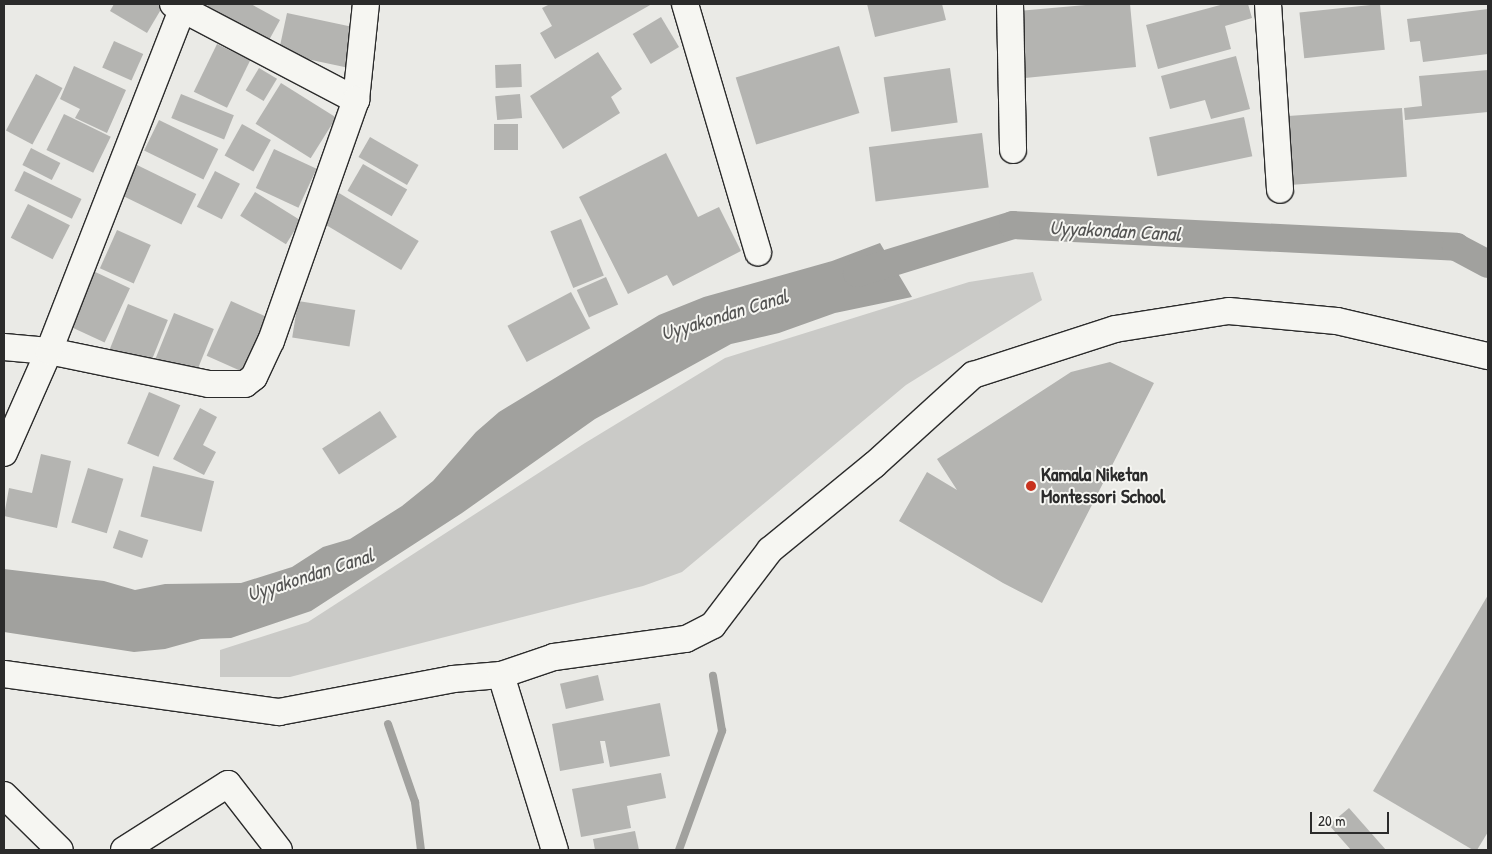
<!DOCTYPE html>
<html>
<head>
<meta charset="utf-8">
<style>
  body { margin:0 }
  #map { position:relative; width:1492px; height:854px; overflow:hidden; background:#eaeae6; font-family:"Patrick Hand",sans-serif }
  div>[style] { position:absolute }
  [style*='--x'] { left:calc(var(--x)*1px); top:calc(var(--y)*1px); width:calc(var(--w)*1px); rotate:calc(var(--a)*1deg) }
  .green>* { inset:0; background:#cacac7 }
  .water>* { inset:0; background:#a1a19e }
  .stream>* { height:8px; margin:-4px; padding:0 4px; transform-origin:4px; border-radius:4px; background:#a1a19e }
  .canal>* { height:28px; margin:-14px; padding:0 14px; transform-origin:14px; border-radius:14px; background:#a1a19e }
  .building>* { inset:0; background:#b4b4b1; transform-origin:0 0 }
  .roads { filter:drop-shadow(1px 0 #2b2b2b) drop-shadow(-1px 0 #2b2b2b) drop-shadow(0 1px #2b2b2b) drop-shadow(0 -1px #2b2b2b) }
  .minor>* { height:26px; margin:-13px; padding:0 13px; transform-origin:13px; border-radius:13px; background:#f6f6f2 }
  .dots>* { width:14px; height:14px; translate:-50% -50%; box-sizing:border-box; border:2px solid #f6f6f2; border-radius:50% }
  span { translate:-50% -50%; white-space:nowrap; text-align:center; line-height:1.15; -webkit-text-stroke:4px #f6f6f2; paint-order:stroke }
  .poi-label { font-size:19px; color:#2b2b2b; font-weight:700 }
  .left { translate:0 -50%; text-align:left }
  .water-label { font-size:20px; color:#545453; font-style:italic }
  .frame { position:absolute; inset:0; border:5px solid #2b2b2b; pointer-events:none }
  .scale { position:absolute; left:1310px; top:812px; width:79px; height:22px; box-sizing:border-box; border:2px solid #2b2b2b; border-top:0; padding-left:6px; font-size:15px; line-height:18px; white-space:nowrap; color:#2b2b2b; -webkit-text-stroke:4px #f6f6f2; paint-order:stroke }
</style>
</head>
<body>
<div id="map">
  <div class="green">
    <div style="clip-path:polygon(1033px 272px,1042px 300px,906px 385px,682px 572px,643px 586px,290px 677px,220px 677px,220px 650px,308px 622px,585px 443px,725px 358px,969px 282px)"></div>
  </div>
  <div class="water">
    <div style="clip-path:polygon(880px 243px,912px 297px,835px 313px,779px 333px,731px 344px,595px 419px,462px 513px,311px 611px,231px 638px,201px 639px,165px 649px,134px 652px,4px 632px,4px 569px,104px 581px,135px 590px,165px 584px,241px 583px,292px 567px,323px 547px,350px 539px,402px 506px,433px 481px,476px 432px,499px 412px,659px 315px,704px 297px,832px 261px)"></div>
  </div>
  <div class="stream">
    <div style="--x:388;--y:724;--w:83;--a:70.9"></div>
    <div style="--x:415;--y:802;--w:48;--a:82.9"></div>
    <div style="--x:679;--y:850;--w:127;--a:-70.1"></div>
    <div style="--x:722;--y:731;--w:56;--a:-99.3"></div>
  </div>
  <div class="canal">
    <div style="--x:857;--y:273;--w:163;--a:-17.1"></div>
    <div style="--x:1013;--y:225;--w:444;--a:2.8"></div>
    <div style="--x:1456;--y:247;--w:36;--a:28"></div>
  </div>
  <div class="building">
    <div style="clip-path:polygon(114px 4px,159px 4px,163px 6px,147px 33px,110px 11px)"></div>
    <div style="clip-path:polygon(208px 4px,251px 4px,280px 20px,268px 42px,207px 7px)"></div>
    <div style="clip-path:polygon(550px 4px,652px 4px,555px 59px,540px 33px,552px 26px,542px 8px)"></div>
    <div style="clip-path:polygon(867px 4px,942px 4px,946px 20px,875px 37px)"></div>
    <div style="clip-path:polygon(1097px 4px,1130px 4px,1136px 67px,1025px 78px,1018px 11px)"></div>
    <div style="clip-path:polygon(1224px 4px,1248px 4px,1252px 18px,1225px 26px,1231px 49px,1158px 69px,1146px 25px)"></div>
    <div style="left:1380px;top:4px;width:46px;height:81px;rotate:84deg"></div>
    <div style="clip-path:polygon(1488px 9px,1488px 54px,1423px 62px,1420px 41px,1410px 42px,1407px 19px)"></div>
    <div style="left:287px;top:13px;width:71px;height:41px;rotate:12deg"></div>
    <div style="left:661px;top:17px;width:35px;height:33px;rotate:59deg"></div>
    <div style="left:114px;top:41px;width:32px;height:29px;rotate:24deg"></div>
    <div style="left:217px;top:44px;width:37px;height:53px;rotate:26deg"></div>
    <div style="left:839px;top:46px;width:70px;height:108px;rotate:73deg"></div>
    <div style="clip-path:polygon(598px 52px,622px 89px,611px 97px,620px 113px,563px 149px,530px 96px)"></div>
    <div style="clip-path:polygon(1236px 56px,1250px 109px,1211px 119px,1205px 100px,1170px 109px,1161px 76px)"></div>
    <div style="left:521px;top:64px;width:23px;height:26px;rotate:88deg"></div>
    <div style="clip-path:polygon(74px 66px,126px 90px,107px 133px,75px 118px,80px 109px,60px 99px)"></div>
    <div style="left:259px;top:68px;width:21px;height:26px;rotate:31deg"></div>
    <div style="left:950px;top:68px;width:55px;height:67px;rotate:82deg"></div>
    <div style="clip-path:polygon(1488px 70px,1488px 112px,1405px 120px,1404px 108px,1422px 106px,1419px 76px)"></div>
    <div style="left:36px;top:74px;width:30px;height:64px;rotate:28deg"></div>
    <div style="left:281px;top:83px;width:65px;height:48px;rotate:32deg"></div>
    <div style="left:181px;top:94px;width:57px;height:26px;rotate:22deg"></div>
    <div style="left:520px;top:94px;width:24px;height:25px;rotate:85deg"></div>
    <div style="left:1402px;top:108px;width:69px;height:114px;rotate:86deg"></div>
    <div style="left:64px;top:114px;width:52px;height:40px;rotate:26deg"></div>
    <div style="left:1244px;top:117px;width:40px;height:97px;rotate:78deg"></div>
    <div style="left:159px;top:120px;width:66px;height:34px;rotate:26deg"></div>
    <div style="left:242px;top:124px;width:33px;height:36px;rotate:29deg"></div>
    <div style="left:494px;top:124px;width:24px;height:26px"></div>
    <div style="left:982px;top:133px;width:55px;height:114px;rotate:83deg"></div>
    <div style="left:370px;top:137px;width:56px;height:23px;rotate:30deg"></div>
    <div style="left:31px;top:148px;width:33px;height:19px;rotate:27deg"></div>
    <div style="left:274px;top:149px;width:47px;height:43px;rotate:25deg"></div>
    <div style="clip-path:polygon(666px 153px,698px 217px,719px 207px,741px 251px,673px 286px,667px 275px,628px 294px,579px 197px)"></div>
    <div style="left:363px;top:164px;width:51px;height:31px;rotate:30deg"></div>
    <div style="left:137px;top:165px;width:66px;height:34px;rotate:26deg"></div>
    <div style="left:24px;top:171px;width:64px;height:22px;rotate:26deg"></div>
    <div style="left:215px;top:171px;width:28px;height:40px;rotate:27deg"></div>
    <div style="left:255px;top:192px;width:54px;height:28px;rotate:32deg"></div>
    <div style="left:339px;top:193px;width:93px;height:34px;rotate:31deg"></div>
    <div style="left:28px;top:204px;width:47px;height:38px;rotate:27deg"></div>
    <div style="left:581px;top:219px;width:61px;height:33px;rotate:68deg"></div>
    <div style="left:117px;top:230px;width:37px;height:42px;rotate:24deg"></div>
    <div style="left:91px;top:270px;width:43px;height:60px;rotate:25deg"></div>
    <div style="left:606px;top:277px;width:30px;height:32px;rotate:66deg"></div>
    <div style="left:571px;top:292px;width:41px;height:72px;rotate:62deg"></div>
    <div style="left:231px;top:301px;width:43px;height:60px;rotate:24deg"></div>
    <div style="left:298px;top:301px;width:58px;height:37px;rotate:9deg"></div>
    <div style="left:128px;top:304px;width:43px;height:51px;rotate:22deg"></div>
    <div style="left:174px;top:313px;width:43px;height:50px;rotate:22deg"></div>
    <div style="clip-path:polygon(1110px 362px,1154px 383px,1042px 603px,1003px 583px,899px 521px,927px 472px,957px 490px,937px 459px,1071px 372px)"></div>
    <div style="left:149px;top:392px;width:34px;height:56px;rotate:23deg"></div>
    <div style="clip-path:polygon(200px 408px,217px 417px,203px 445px,216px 452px,204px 475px,173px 459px)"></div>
    <div style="left:380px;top:411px;width:31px;height:69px;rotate:57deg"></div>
    <div style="clip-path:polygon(41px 454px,71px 461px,57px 528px,4px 516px,9px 488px,32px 493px)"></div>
    <div style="left:153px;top:466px;width:63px;height:52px;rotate:14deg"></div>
    <div style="left:88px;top:468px;width:37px;height:57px;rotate:17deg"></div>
    <div style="left:119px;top:530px;width:31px;height:19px;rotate:19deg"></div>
    <div style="clip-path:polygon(1488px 595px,1488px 832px,1477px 850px,1473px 850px,1373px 791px)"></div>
    <div style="left:598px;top:675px;width:26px;height:39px;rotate:77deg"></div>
    <div style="clip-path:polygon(660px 703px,670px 756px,610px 767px,605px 741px,600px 741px,604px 763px,560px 771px,552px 724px)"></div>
    <div style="clip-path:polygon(661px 773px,666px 798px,627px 806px,631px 828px,581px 837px,572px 789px)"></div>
    <div style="clip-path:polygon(1349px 808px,1386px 850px,1351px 850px,1329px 825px)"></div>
    <div style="clip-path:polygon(635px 831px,639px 850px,595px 850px,593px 839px)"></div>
  </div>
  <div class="roads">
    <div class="minor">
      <div style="--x:173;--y:4;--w:207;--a:27.7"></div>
      <div style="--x:356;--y:100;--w:97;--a:-84.1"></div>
      <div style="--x:685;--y:4;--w:259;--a:73.6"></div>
      <div style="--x:1010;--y:4;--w:146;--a:88.8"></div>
      <div style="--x:1268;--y:4;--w:186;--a:86.3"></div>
      <div style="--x:4;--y:347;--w:45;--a:5.1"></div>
      <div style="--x:49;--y:351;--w:163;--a:11.7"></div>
      <div style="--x:209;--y:384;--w:36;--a:0"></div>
      <div style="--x:245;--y:384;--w:11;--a:-38"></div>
      <div style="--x:254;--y:377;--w:40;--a:-65"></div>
      <div style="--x:271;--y:341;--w:256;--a:-70.6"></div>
      <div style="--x:4;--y:453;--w:111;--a:-66.2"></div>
      <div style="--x:49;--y:351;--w:372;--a:-68.7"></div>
      <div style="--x:4;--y:674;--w:278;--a:7.9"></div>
      <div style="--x:279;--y:712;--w:177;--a:-10.7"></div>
      <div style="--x:453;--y:679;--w:48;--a:-4.8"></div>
      <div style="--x:501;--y:675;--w:56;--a:-18.8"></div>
      <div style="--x:554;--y:657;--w:133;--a:-7.8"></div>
      <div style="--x:686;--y:639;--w:30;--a:-27"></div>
      <div style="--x:713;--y:625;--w:94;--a:-52.8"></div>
      <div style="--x:770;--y:550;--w:134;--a:-39.3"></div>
      <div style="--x:874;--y:465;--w:134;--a:-42.3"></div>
      <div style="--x:973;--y:375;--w:149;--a:-17.9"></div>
      <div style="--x:1115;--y:329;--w:115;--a:-9"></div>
      <div style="--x:1229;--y:311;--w:108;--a:5.3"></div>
      <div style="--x:1337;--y:321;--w:155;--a:13.1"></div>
      <div style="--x:501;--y:675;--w:183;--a:72.9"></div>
      <div style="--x:4;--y:795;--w:78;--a:44.5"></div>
      <div style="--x:124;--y:850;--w:123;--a:-32.4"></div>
      <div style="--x:228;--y:784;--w:83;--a:52.3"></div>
    </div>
  </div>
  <div class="dots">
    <div style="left:1031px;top:486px;background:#c8321e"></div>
  </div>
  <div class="poi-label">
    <span class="left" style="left:1041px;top:486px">Kamala Niketan<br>Montessori School</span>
  </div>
  <div class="water-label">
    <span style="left:1115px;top:230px;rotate:3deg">Uyyakondan Canal</span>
    <span style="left:724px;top:314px;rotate:-17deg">Uyyakondan Canal</span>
    <span style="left:310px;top:574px;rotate:-18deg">Uyyakondan Canal</span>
  </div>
  <div class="frame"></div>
  <div class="scale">20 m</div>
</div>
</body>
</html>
